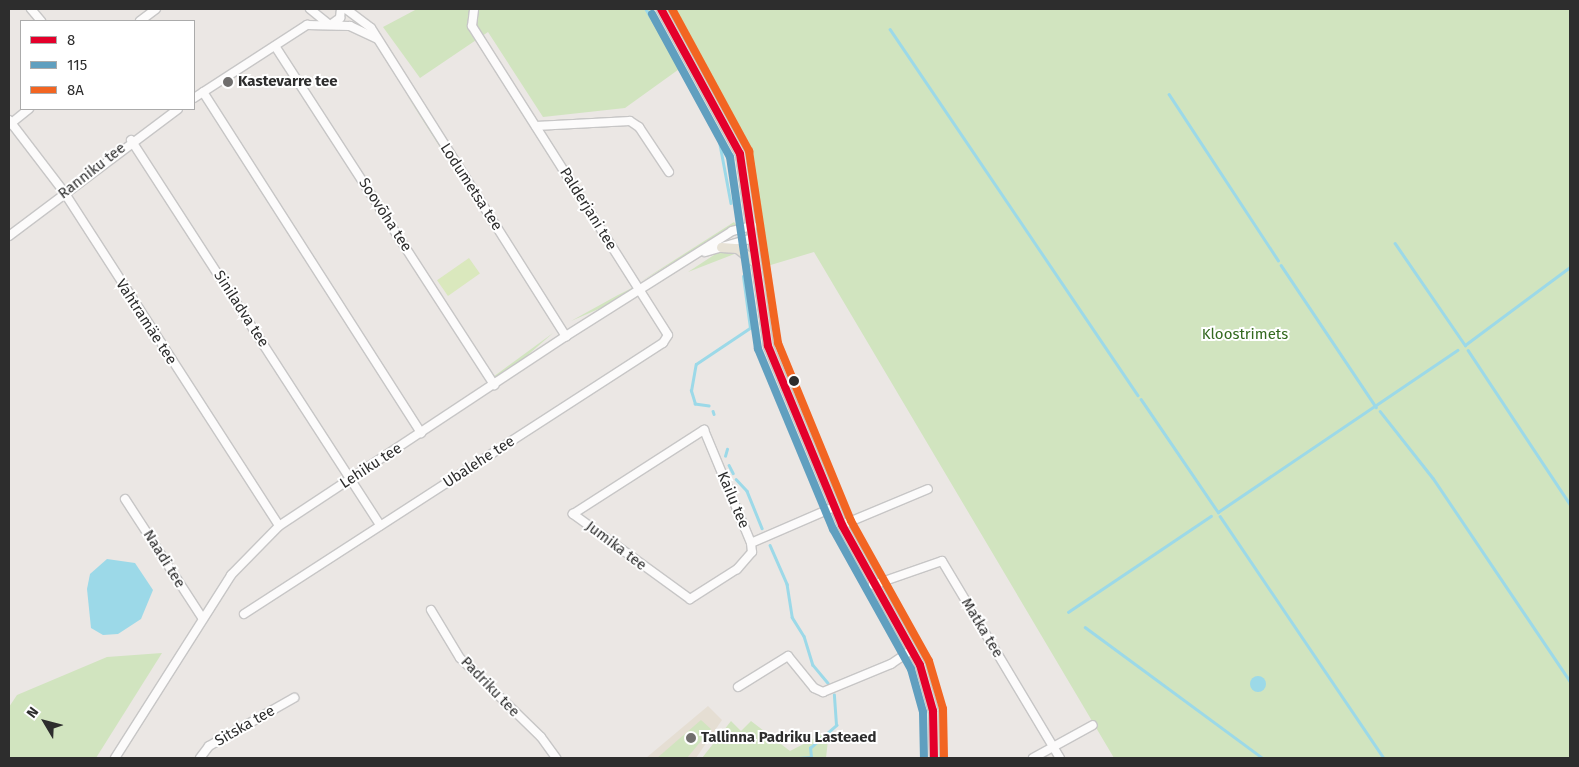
<!DOCTYPE html>
<html>
<head>
<meta charset="utf-8">
<style>
  body { margin:0 }
  #map { position:relative; width:1579px; height:767px; overflow:hidden; background:#ebe7e4; font-family:"Fira Sans",sans-serif }
  div>[style] { position:absolute }
  [style*='--x'] { left:calc(var(--x)*1px); top:calc(var(--y)*1px); width:calc(var(--w)*1px); rotate:calc(var(--a)*1deg) }
  .education>* { inset:0; background:#e5ded3 }
  .green>* { inset:0; background:#d1e4bf }
  .pitch>* { inset:0; background:#dae8bd; transform-origin:0 0 }
  .water>* { inset:0; background:#9cd9e8 }
  .round { border-radius:50% }
  .stream>* { height:2.5px; margin:-1.25px; padding:0 1.25px; transform-origin:1.25px; border-radius:1.25px; background:#9cd9e8 }
  .roads { filter:drop-shadow(1px 0 #c7c6c6) drop-shadow(-1px 0 #c7c6c6) drop-shadow(0 1px #c7c6c6) drop-shadow(0 -1px #c7c6c6) }
  .minor>* { height:8px; margin:-4px; padding:0 4px; transform-origin:4px; border-radius:4px; background:#fcfbfb }
  .major>* { height:9px; margin:-4.5px; padding:0 4.5px; transform-origin:4.5px; border-radius:4.5px; background:#e7e2d6 }
  .bus-1>* { height:8px; margin:-4px; padding:0 4px; transform-origin:4px; border-radius:4px; background:#e4002b }
  .bus-2>* { height:8px; margin:-4px; padding:0 4px; transform-origin:4px; border-radius:4px; background:#609fbf }
  .bus-3>* { height:8px; margin:-4px; padding:0 4px; transform-origin:4px; border-radius:4px; background:#f26522 }
  .dots>* { width:14px; height:14px; translate:-50% -50%; box-sizing:border-box; border:2px solid #fff; border-radius:50% }
  span { translate:-50% -50%; white-space:nowrap; text-align:center; line-height:1.15; -webkit-text-stroke:4px #fff; paint-order:stroke }
  .poi-label { font-size:15px; color:#2d2d2d; font-weight:700 }
  .left { translate:0 -50%; text-align:left }
  .street-label { font-size:15px; color:#2d2d2d }
  .park-label { font-size:15px; color:#33691f }
  .frame { position:absolute; inset:0; border:10px solid #2d2d2d; pointer-events:none }
  .legend { position:absolute; left:20px; top:20px; width:175px; height:90px; box-sizing:border-box; background:#fff; border:1px solid #ababab; margin:0; padding:6px 9px; list-style:none; font-size:15px; color:#2d2d2d }
  .legend li { display:flex; align-items:center; gap:10px; height:25px }
  .legend b { width:25px; border:1px solid #ababab }
  .north { position:absolute; left:20px; top:697px; width:50px; height:50px; -webkit-text-stroke:4px #fff; paint-order:stroke; rotate:307deg; font-size:14px; font-weight:700; line-height:20px; text-align:center; color:#2d2d2d }
  .north::after { content:''; display:block; margin:auto; width:18px; height:22px; background:#2d2d2d; clip-path:polygon(50% 0,100% 100%,50% 72%,0 100%) }
</style>
</head>
<body>
<div id="map">
  <div class="education">
    <div style="clip-path:polygon(708px 706px,722px 720px,696px 758px,646px 758px)"></div>
  </div>
  <div class="green">
    <div style="clip-path:polygon(417px 9px,651px 9px,682px 67px,625px 108px,543px 117px,488px 32px,420px 78px,383px 27px)"></div>
    <div style="clip-path:polygon(671px 9px,1570px 9px,1570px 758px,1114px 758px,814px 252px,764px 267px,755px 190px,737px 124px)"></div>
    <div style="clip-path:polygon(406px 94px,462px 178px,460px 179px,443px 152px)"></div>
    <div style="clip-path:polygon(734px 222px,736px 225px,640px 282px)"></div>
    <div style="clip-path:polygon(731px 250px,737px 253px,688px 272px,717px 253px)"></div>
    <div style="clip-path:polygon(636px 286px,610px 304px,571px 321px,618px 295px)"></div>
    <div style="clip-path:polygon(553px 333px,514px 367px,494px 378px,493px 377px)"></div>
    <div style="clip-path:polygon(162px 653px,96px 758px,9px 758px,9px 707px,17px 695px,107px 657px)"></div>
    <div style="clip-path:polygon(701px 720px,711px 729px,687px 758px,657px 758px)"></div>
    <div style="clip-path:polygon(731px 721px,741px 731px,751px 721px,790px 751px,829px 731px,826px 758px,702px 758px)"></div>
  </div>
  <div class="pitch">
    <div style="left:469px;top:258px;width:19px;height:39px;rotate:55deg"></div>
  </div>
  <div class="water">
    <div style="clip-path:polygon(107px 559px,135px 563px,153px 590px,141px 619px,118px 634px,103px 635px,91px 628px,87px 589px,90px 574px)"></div>
    <div class="round" style="left:1250px;top:676px;width:16px;height:16px"></div>
  </div>
  <div class="stream">
    <div style="--x:646;--y:9;--w:69;--a:59.3"></div>
    <div style="--x:890;--y:29;--w:442;--a:55.9"></div>
    <div style="--x:686;--y:76;--w:71;--a:62.4"></div>
    <div style="--x:719;--y:139;--w:65;--a:79.4"></div>
    <div style="--x:1169;--y:94;--w:199;--a:56.7"></div>
    <div style="--x:1395;--y:243;--w:124;--a:55.5"></div>
    <div style="--x:1465;--y:345;--w:131;--a:-36.6"></div>
    <div style="--x:1281;--y:265;--w:171;--a:56.2"></div>
    <div style="--x:1468;--y:350;--w:185;--a:56.5"></div>
    <div style="--x:1141;--y:399;--w:137;--a:55.7"></div>
    <div style="--x:1218;--y:512;--w:289;--a:-34.1"></div>
    <div style="--x:709;--y:406;--w:14;--a:-172"></div>
    <div style="--x:695;--y:404;--w:14;--a:-107"></div>
    <div style="--x:691;--y:391;--w:27;--a:-80"></div>
    <div style="--x:696;--y:364;--w:65;--a:-33.7"></div>
    <div style="--x:750;--y:328;--w:52;--a:-97.7"></div>
    <div style="--x:713;--y:411;--w:3;--a:72"></div>
    <div style="--x:1380;--y:411;--w:85;--a:51.7"></div>
    <div style="--x:1433;--y:478;--w:245;--a:56"></div>
    <div style="--x:725;--y:456;--w:7;--a:-74"></div>
    <div style="--x:729;--y:465;--w:9;--a:63"></div>
    <div style="--x:736;--y:479;--w:16;--a:47"></div>
    <div style="--x:747;--y:491;--w:40;--a:68"></div>
    <div style="--x:1220;--y:516;--w:292;--a:55.9"></div>
    <div style="--x:770;--y:545;--w:43;--a:66.4"></div>
    <div style="--x:787;--y:584;--w:33;--a:81"></div>
    <div style="--x:792;--y:617;--w:22;--a:58"></div>
    <div style="--x:804;--y:636;--w:30;--a:73"></div>
    <div style="--x:813;--y:665;--w:23;--a:50"></div>
    <div style="--x:1068;--y:612;--w:172;--a:-33.9"></div>
    <div style="--x:1085;--y:627;--w:221;--a:36.4"></div>
    <div style="--x:799;--y:758;--w:12;--a:-5"></div>
    <div style="--x:811;--y:757;--w:9;--a:-96"></div>
    <div style="--x:810;--y:748;--w:35;--a:-41"></div>
    <div style="--x:836;--y:725;--w:30;--a:-94"></div>
  </div>
  <div class="roads">
    <div class="minor">
      <div style="--x:31;--y:9;--w:16;--a:50"></div>
      <div style="--x:310;--y:9;--w:22;--a:39"></div>
      <div style="--x:346;--y:9;--w:31;--a:37"></div>
      <div style="--x:371;--y:28;--w:365;--a:57.7"></div>
      <div style="--x:140;--y:21;--w:20;--a:-37"></div>
      <div style="--x:333;--y:23;--w:9;--a:-36"></div>
      <div style="--x:340;--y:18;--w:9;--a:-84"></div>
      <div style="--x:275;--y:46;--w:404;--a:57.1"></div>
      <div style="--x:203;--y:92;--w:405;--a:57.4"></div>
      <div style="--x:194;--y:98;--w:135;--a:-32.9"></div>
      <div style="--x:307;--y:25;--w:43;--a:1.3"></div>
      <div style="--x:350;--y:26;--w:29;--a:25"></div>
      <div style="--x:9;--y:120;--w:91;--a:52.6"></div>
      <div style="--x:64;--y:192;--w:397;--a:57.2"></div>
      <div style="--x:9;--y:125;--w:26;--a:-39"></div>
      <div style="--x:536;--y:126;--w:94;--a:-3"></div>
      <div style="--x:630;--y:121;--w:11;--a:34"></div>
      <div style="--x:639;--y:127;--w:54;--a:56.3"></div>
      <div style="--x:131;--y:140;--w:459;--a:57.1"></div>
      <div style="--x:9;--y:236;--w:211;--a:-36.9"></div>
      <div style="--x:705;--y:252;--w:50;--a:-16.3"></div>
      <div style="--x:125;--y:499;--w:143;--a:57"></div>
      <div style="--x:842;--y:525;--w:93;--a:-22.7"></div>
      <div style="--x:751;--y:543;--w:9;--a:84"></div>
      <div style="--x:752;--y:552;--w:23;--a:131"></div>
      <div style="--x:737;--y:569;--w:56;--a:147.4"></div>
      <div style="--x:690;--y:599;--w:145;--a:-144"></div>
      <div style="--x:573;--y:514;--w:156;--a:-32.7"></div>
      <div style="--x:704;--y:430;--w:122;--a:67.4"></div>
      <div style="--x:751;--y:543;--w:90;--a:-23.4"></div>
      <div style="--x:873;--y:585;--w:73;--a:-19.2"></div>
      <div style="--x:942;--y:561;--w:230;--a:59.1"></div>
      <div style="--x:431;--y:610;--w:56;--a:58.9"></div>
      <div style="--x:460;--y:658;--w:113;--a:44.3"></div>
      <div style="--x:541;--y:737;--w:26;--a:54"></div>
      <div style="--x:244;--y:614;--w:499;--a:-32.9"></div>
      <div style="--x:663;--y:343;--w:9;--a:-58"></div>
      <div style="--x:668;--y:335;--w:366;--a:-122.4"></div>
      <div style="--x:472;--y:26;--w:17;--a:-83"></div>
      <div style="--x:738;--y:687;--w:59;--a:-31.8"></div>
      <div style="--x:788;--y:656;--w:41;--a:50.9"></div>
      <div style="--x:814;--y:688;--w:10;--a:24"></div>
      <div style="--x:823;--y:692;--w:74;--a:-22.4"></div>
      <div style="--x:891;--y:664;--w:25;--a:-34"></div>
      <div style="--x:115;--y:758;--w:217;--a:-57.6"></div>
      <div style="--x:231;--y:575;--w:69;--a:-45.6"></div>
      <div style="--x:279;--y:526;--w:344;--a:-33.5"></div>
      <div style="--x:566;--y:336;--w:196;--a:-32.3"></div>
      <div style="--x:732;--y:231;--w:21;--a:-14"></div>
      <div style="--x:200;--y:758;--w:15;--a:-53"></div>
      <div style="--x:209;--y:746;--w:98;--a:-29.5"></div>
      <div style="--x:1033;--y:758;--w:68;--a:-28.8"></div>
    </div>
    <div class="major">
      <div style="--x:661;--y:9;--w:165;--a:61.4"></div>
      <div style="--x:740;--y:154;--w:194;--a:81.7"></div>
      <div style="--x:768;--y:346;--w:194;--a:67.5"></div>
      <div style="--x:842;--y:525;--w:160;--a:60.9"></div>
      <div style="--x:920;--y:665;--w:48;--a:74.2"></div>
      <div style="--x:933;--y:711;--w:47;--a:88.8"></div>
      <div style="--x:721;--y:247;--w:16;--a:4"></div>
      <div style="--x:737;--y:248;--w:23;--a:38"></div>
    </div>
  </div>
  <div class="bus-1">
    <div style="--x:661;--y:9;--w:165;--a:61.4"></div>
    <div style="--x:740;--y:154;--w:194;--a:81.7"></div>
    <div style="--x:768;--y:346;--w:194;--a:67.5"></div>
    <div style="--x:842;--y:525;--w:160;--a:60.9"></div>
    <div style="--x:920;--y:665;--w:48;--a:74.2"></div>
    <div style="--x:933;--y:711;--w:47;--a:88.8"></div>
  </div>
  <div class="bus-2">
    <div style="--x:652;--y:14;--w:163;--a:61.4"></div>
    <div style="--x:730;--y:157;--w:194;--a:81.7"></div>
    <div style="--x:758;--y:349;--w:195;--a:67.4"></div>
    <div style="--x:833;--y:529;--w:160;--a:60.9"></div>
    <div style="--x:911;--y:669;--w:45;--a:74.4"></div>
    <div style="--x:923;--y:712;--w:46;--a:88.8"></div>
  </div>
  <div class="bus-3">
    <div style="--x:672;--y:9;--w:162;--a:61.5"></div>
    <div style="--x:749;--y:151;--w:194;--a:81.4"></div>
    <div style="--x:778;--y:343;--w:192;--a:67.7"></div>
    <div style="--x:851;--y:521;--w:160;--a:60.9"></div>
    <div style="--x:929;--y:661;--w:50;--a:73.7"></div>
    <div style="--x:943;--y:709;--w:49;--a:88.8"></div>
  </div>
  <div class="dots">
    <div style="left:228px;top:82px;background:#706e6d"></div>
    <div style="left:794px;top:381px;background:#2d2d2d"></div>
    <div style="left:691px;top:738px;background:#706e6d"></div>
  </div>
  <div class="poi-label">
    <span class="left" style="left:238px;top:82px">Kastevarre tee</span>
    <span class="left" style="left:701px;top:738px">Tallinna Padriku Lasteaed</span>
  </div>
  <div class="street-label">
    <span style="left:92px;top:171px;rotate:-38deg">Ranniku tee</span>
    <span style="left:471px;top:187px;rotate:57deg">Lodumetsa tee</span>
    <span style="left:588px;top:209px;rotate:58deg">Palderjani tee</span>
    <span style="left:385px;top:215px;rotate:57deg">Soovõha tee</span>
    <span style="left:241px;top:309px;rotate:57deg">Siniladva tee</span>
    <span style="left:146px;top:322px;rotate:57deg">Vahtramäe tee</span>
    <span style="left:479px;top:462px;rotate:-33deg">Ubalehe tee</span>
    <span style="left:371px;top:466px;rotate:-33deg">Lehiku tee</span>
    <span style="left:733px;top:500px;rotate:67deg">Kailu tee</span>
    <span style="left:616px;top:546px;rotate:37deg">Jumika tee</span>
    <span style="left:164px;top:559px;rotate:58deg">Naadi tee</span>
    <span style="left:982px;top:628px;rotate:59deg">Matka tee</span>
    <span style="left:490px;top:687px;rotate:46deg">Padriku tee</span>
    <span style="left:245px;top:726px;rotate:-30deg">Sitska tee</span>
  </div>
  <div class="park-label">
    <span style="left:1245px;top:335px">Kloostrimets</span>
  </div>
  <div class="frame"></div>
  <ul class="legend">
  <li><b style="height:6px;background:#e4002b"></b>8</li>
  <li><b style="height:6px;background:#609fbf"></b>115</li>
  <li><b style="height:6px;background:#f26522"></b>8A</li>
  </ul>
  <div class="north">N</div>
</div>
</body>
</html>
